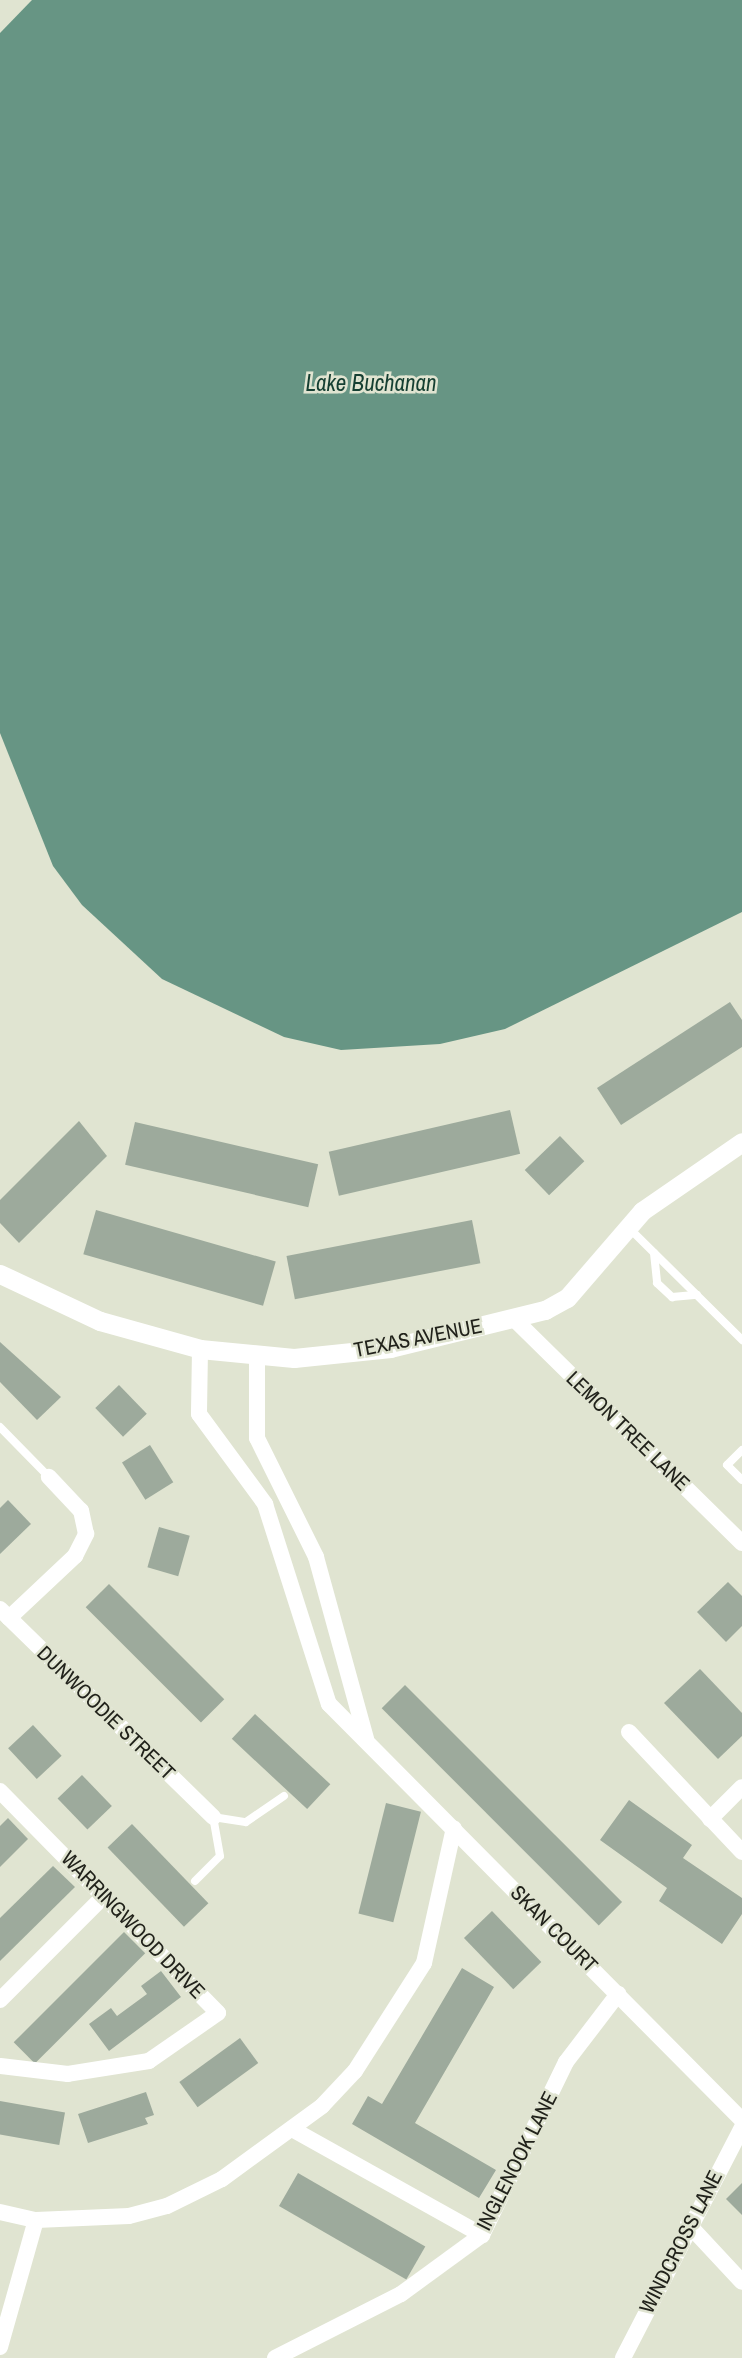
<!DOCTYPE html>
<html>
<head>
<meta charset="utf-8">
<style>
  body { margin:0 }
  #map { position:relative; width:742px; height:2358px; overflow:hidden; background:#e0e4d1; font-family:"Archivo Narrow",sans-serif }
  div>[style] { position:absolute }
  [style*='--x'] { left:calc(var(--x)*1px); top:calc(var(--y)*1px); width:calc(var(--w)*1px); rotate:calc(var(--a)*1deg) }
  .water>* { inset:0; background:#679584 }
  .building>* { inset:0; background:#9daa9c; transform-origin:0 0 }
  .service>* { height:8px; margin:-4px; padding:0 4px; transform-origin:4px; border-radius:4px; background:#fff }
  .minor>* { height:16px; margin:-8px; padding:0 8px; transform-origin:8px; border-radius:8px; background:#fff }
  .tertiary>* { height:19px; margin:-9.5px; padding:0 9.5px; transform-origin:9.5px; border-radius:9.5px; background:#fff }
  span { translate:-50% -50%; white-space:nowrap; text-align:center; line-height:1.15; -webkit-text-stroke:5px #e0e4d1; paint-order:stroke }
  .street-label { font-size:21px; color:#21221b }
  .water-label { font-size:23px; color:#153f32; font-style:italic }
</style>
</head>
<body>
<div id="map">
  <div class="water">
    <div style="clip-path:polygon(32px 0,742px 0,742px 912px,505px 1029px,440px 1044px,341px 1050px,284px 1037px,162px 979px,82px 905px,53px 866px,0 733px,0 33px)"></div>
  </div>
  <div class="building">
    <div style="clip-path:polygon(730px 1002px,742px 1020px,742px 1047px,621px 1125px,597px 1088px)"></div>
    <div style="left:510px;top:1110px;width:45px;height:186px;rotate:77deg"></div>
    <div style="clip-path:polygon(79px 1121px,107px 1156px,19px 1243px,0 1223px,0 1200px)"></div>
    <div style="left:135px;top:1122px;width:188px;height:44px;rotate:13deg"></div>
    <div style="left:560px;top:1136px;width:35px;height:49px;rotate:46deg"></div>
    <div style="left:96px;top:1210px;width:187px;height:46px;rotate:16deg"></div>
    <div style="left:472px;top:1220px;width:44px;height:189px;rotate:79deg"></div>
    <div style="clip-path:polygon(0 1342px,61px 1397px,37px 1420px,0 1382px)"></div>
    <div style="left:119px;top:1385px;width:40px;height:33px;rotate:46deg"></div>
    <div style="left:150px;top:1445px;width:44px;height:33px;rotate:58deg"></div>
    <div style="clip-path:polygon(8px 1500px,31px 1524px,0 1554px,0 1508px)"></div>
    <div style="left:159px;top:1527px;width:32px;height:42px;rotate:16deg"></div>
    <div style="clip-path:polygon(728px 1582px,742px 1596px,742px 1626px,726px 1642px,697px 1612px)"></div>
    <div style="left:109px;top:1584px;width:163px;height:33px;rotate:45deg"></div>
    <div style="clip-path:polygon(700px 1669px,742px 1713px,742px 1736px,718px 1759px,664px 1703px)"></div>
    <div style="left:405px;top:1685px;width:307px;height:33px;rotate:45deg"></div>
    <div style="left:255px;top:1714px;width:103px;height:34px;rotate:43deg"></div>
    <div style="left:33px;top:1725px;width:42px;height:34px;rotate:47deg"></div>
    <div style="left:82px;top:1775px;width:43px;height:34px;rotate:46deg"></div>
    <div style="clip-path:polygon(629px 1800px,692px 1845px,683px 1858px,742px 1898px,742px 1914px,722px 1944px,659px 1901px,667px 1888px,600px 1840px)"></div>
    <div style="left:386px;top:1803px;width:36px;height:114px;rotate:14deg"></div>
    <div style="clip-path:polygon(8px 1818px,28px 1839px,0 1867px,0 1826px)"></div>
    <div style="left:132px;top:1824px;width:110px;height:34px;rotate:46deg"></div>
    <div style="clip-path:polygon(53px 1866px,75px 1887px,0 1961px,0 1918px)"></div>
    <div style="left:492px;top:1911px;width:71px;height:39px;rotate:46deg"></div>
    <div style="left:124px;top:1932px;width:30px;height:156px;rotate:45deg"></div>
    <div style="clip-path:polygon(462px 1968px,494px 1987px,415px 2123px,496px 2170px,479px 2198px,352px 2124px,368px 2096px,382px 2104px)"></div>
    <div style="clip-path:polygon(161px 1971px,181px 1997px,109px 2051px,89px 2024px,111px 2008px,117px 2016px,147px 1994px,141px 1986px)"></div>
    <div style="left:240px;top:2038px;width:31px;height:75px;rotate:54deg"></div>
    <div style="clip-path:polygon(146px 2092px,154px 2115px,145px 2118px,148px 2124px,88px 2143px,78px 2114px)"></div>
    <div style="left:0;top:2101px;width:66px;height:33px;rotate:10deg"></div>
    <div style="left:298px;top:2173px;width:147px;height:38px;rotate:30deg"></div>
    <div style="clip-path:polygon(742px 2183px,742px 2215px,726px 2199px)"></div>
  </div>
  <div class="service">
    <div style="--x:628;--y:1227;--w:161;--a:44.7"></div>
    <div style="--x:654;--y:1253;--w:30;--a:84"></div>
    <div style="--x:657;--y:1283;--w:21;--a:43"></div>
    <div style="--x:672;--y:1297;--w:25;--a:-5"></div>
    <div style="--x:0;--y:1427;--w:70;--a:45.6"></div>
    <div style="--x:742;--y:1450;--w:21;--a:135"></div>
    <div style="--x:727;--y:1465;--w:21;--a:45"></div>
    <div style="--x:195;--y:1881;--w:35;--a:-45"></div>
    <div style="--x:220;--y:1856;--w:40;--a:-100"></div>
    <div style="--x:213;--y:1817;--w:33;--a:9"></div>
    <div style="--x:246;--y:1822;--w:46;--a:-34.4"></div>
  </div>
  <div class="minor">
    <div style="--x:513;--y:1318;--w:321;--a:44.5"></div>
    <div style="--x:200;--y:1349;--w:65;--a:90.9"></div>
    <div style="--x:199;--y:1414;--w:112;--a:53.7"></div>
    <div style="--x:265;--y:1504;--w:210;--a:72.3"></div>
    <div style="--x:329;--y:1704;--w:586;--a:45.21"></div>
    <div style="--x:257;--y:1355;--w:83;--a:90"></div>
    <div style="--x:257;--y:1438;--w:133;--a:63.6"></div>
    <div style="--x:316;--y:1557;--w:189;--a:74.6"></div>
    <div style="--x:0;--y:1609;--w:298;--a:44.3"></div>
    <div style="--x:9;--y:1618;--w:91;--a:-43.2"></div>
    <div style="--x:75;--y:1556;--w:25;--a:-63"></div>
    <div style="--x:86;--y:1534;--w:24;--a:-102"></div>
    <div style="--x:81;--y:1511;--w:47;--a:-133.3"></div>
    <div style="--x:629;--y:1732;--w:165;--a:46.7"></div>
    <div style="--x:0;--y:1791;--w:311;--a:45.5"></div>
    <div style="--x:218;--y:2013;--w:84;--a:145.2"></div>
    <div style="--x:149;--y:2061;--w:82;--a:170.9"></div>
    <div style="--x:68;--y:2074;--w:68;--a:-173.3"></div>
    <div style="--x:710;--y:1819;--w:45;--a:-45"></div>
    <div style="--x:0;--y:2000;--w:148;--a:-45"></div>
    <div style="--x:292;--y:2129;--w:218;--a:29.2"></div>
    <div style="--x:0;--y:2212;--w:37;--a:13"></div>
    <div style="--x:36;--y:2220;--w:93;--a:-2.5"></div>
    <div style="--x:129;--y:2216;--w:39;--a:-15"></div>
    <div style="--x:167;--y:2206;--w:61;--a:-26.1"></div>
    <div style="--x:222;--y:2179;--w:124;--a:-36.1"></div>
    <div style="--x:322;--y:2106;--w:48;--a:-46.7"></div>
    <div style="--x:355;--y:2071;--w:128;--a:-57.4"></div>
    <div style="--x:424;--y:1963;--w:138;--a:-77.5"></div>
    <div style="--x:688;--y:2224;--w:79;--a:47"></div>
    <div style="--x:0;--y:2347;--w:132;--a:-74.2"></div>
    <div style="--x:275;--y:2358;--w:141;--a:-26.9"></div>
    <div style="--x:401;--y:2294;--w:100;--a:-36.1"></div>
    <div style="--x:482;--y:2235;--w:192;--a:-64.1"></div>
    <div style="--x:566;--y:2062;--w:86;--a:-52.6"></div>
    <div style="--x:623;--y:2358;--w:260;--a:-62.7"></div>
  </div>
  <div class="tertiary">
    <div style="--x:0;--y:1274;--w:110;--a:25.2"></div>
    <div style="--x:100;--y:1321;--w:104;--a:15.6"></div>
    <div style="--x:200;--y:1349;--w:94;--a:5.5"></div>
    <div style="--x:294;--y:1358;--w:97;--a:-5.9"></div>
    <div style="--x:390;--y:1348;--w:160;--a:-13.8"></div>
    <div style="--x:545;--y:1310;--w:25;--a:-29"></div>
    <div style="--x:567;--y:1298;--w:115;--a:-49.2"></div>
    <div style="--x:642;--y:1211;--w:121;--a:-34.6"></div>
  </div>
  <div class="street-label">
    <span style="left:418px;top:1338px;rotate:-11deg">TEXAS AVENUE</span>
    <span style="left:628px;top:1431px;rotate:44deg">LEMON TREE LANE</span>
    <span style="left:106px;top:1713px;rotate:44deg">DUNWOODIE STREET</span>
    <span style="left:133px;top:1925px;rotate:46deg">WARRINGWOOD DRIVE</span>
    <span style="left:554px;top:1929px;rotate:45deg">SKAN COURT</span>
    <span style="left:517px;top:2161px;rotate:-63deg">INGLENOOK LANE</span>
    <span style="left:681px;top:2242px;rotate:-63deg">WINDCROSS LANE</span>
  </div>
  <div class="water-label">
    <span style="left:371px;top:383px">Lake Buchanan</span>
  </div>
</div>
</body>
</html>
